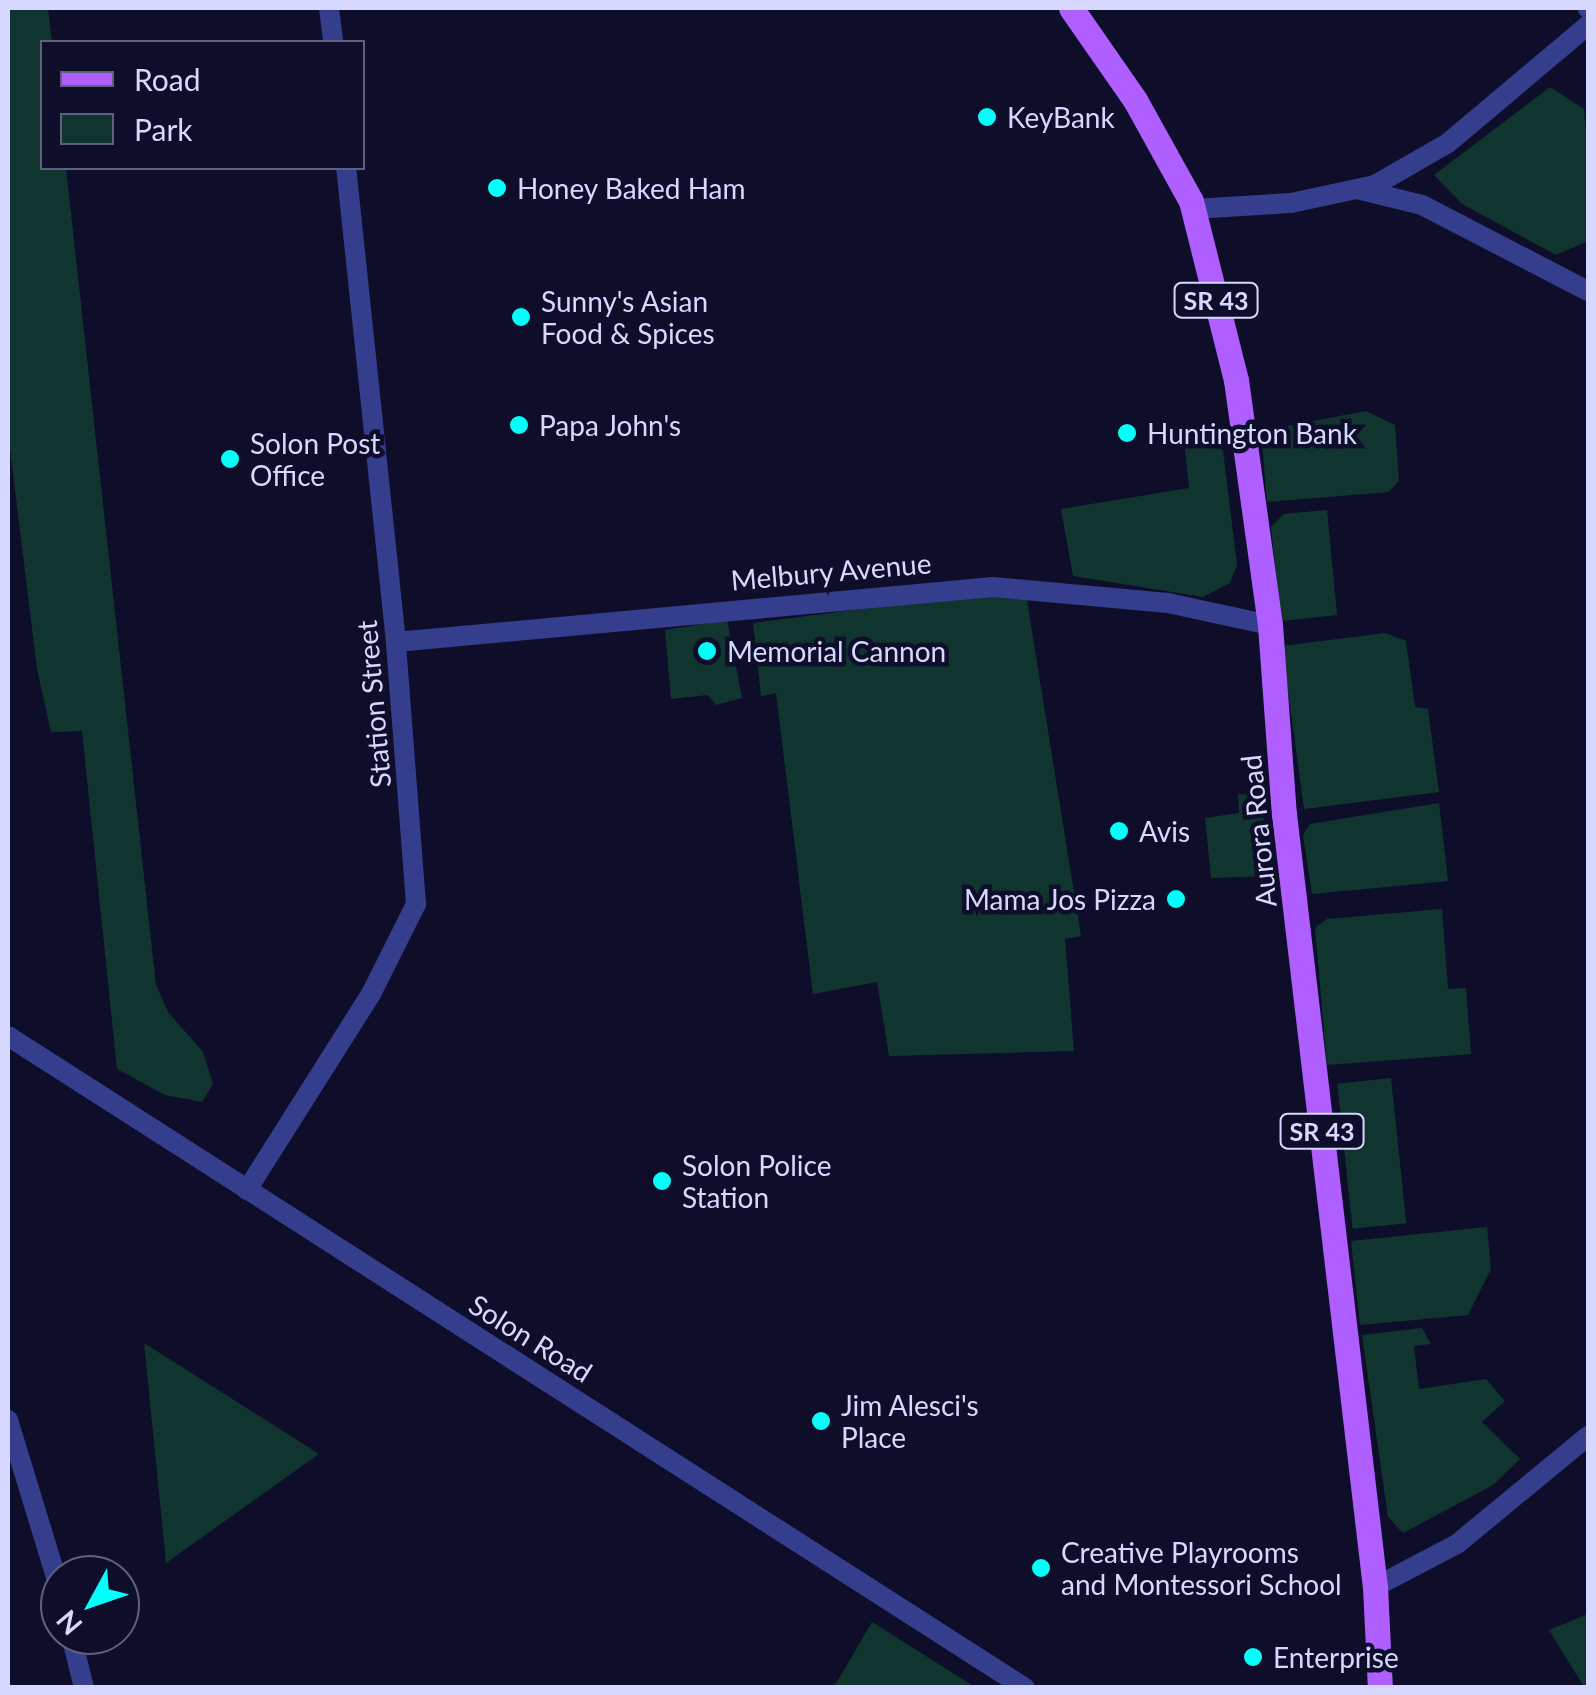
<!DOCTYPE html>
<html>
<head>
<meta charset="utf-8">
<style>
  body { margin:0 }
  #map { position:relative; width:1596px; height:1695px; overflow:hidden; background:#0f0e2a; font-family:Lato,sans-serif }
  div>[style] { position:absolute }
  [style*='--x'] { left:calc(var(--x)*1px); top:calc(var(--y)*1px); width:calc(var(--w)*1px); rotate:calc(var(--a)*1deg) }
  .green>* { inset:0; background:#10352f; transform-origin:0 0 }
  .minor>* { height:20px; margin:-10px; padding:0 10px; transform-origin:10px; border-radius:10px; background:#353d8d }
  .major>* { height:25px; margin:-12.5px; padding:0 12.5px; transform-origin:12.5px; border-radius:12.5px; background:#af5eff }
  .dots>* { width:28px; height:28px; translate:-50% -50%; box-sizing:border-box; border:5px solid #0f0e2a; border-radius:50% }
  span { translate:-50% -50%; white-space:nowrap; text-align:center; line-height:1.15; -webkit-text-stroke:9px #0f0e2a; paint-order:stroke }
  .shield-label span { padding:2px 8px; background:#0f0e2a; border:2px solid; border-radius:8px; -webkit-text-stroke-width:0 }
  .shield-label { font-size:25px; color:#d7d8ff; font-weight:700 }
  .poi-label { font-size:28px; color:#d7d8ff }
  .left { translate:0 -50%; text-align:left }
  .right { translate:-100% -50%; text-align:right }
  .street-label { font-size:28px; color:#d7d8ff }
  .frame { position:absolute; inset:0; border:10px solid #d7d8ff; pointer-events:none }
  .legend { position:absolute; left:40px; top:40px; width:325px; height:130px; box-sizing:border-box; background:#0f0e2a; border:2px solid #5f5f7f; margin:0; padding:12px 18px; list-style:none; font-size:30px; color:#d7d8ff }
  .legend li { display:flex; align-items:center; gap:20px; height:50px }
  .legend b { width:50px; border:2px solid #5f5f7f }
  .north { position:absolute; left:40px; top:1555px; width:100px; height:100px; box-sizing:border-box; background:#0f0e2a; border:2px solid #5f5f7f; border-radius:50%; rotate:230deg; font-size:28px; font-weight:700; line-height:40px; text-align:center; color:#d7d8ff }
  .north::after { content:''; display:block; margin:auto; width:35px; height:45px; background:#03fff9; clip-path:polygon(50% 0,100% 100%,50% 72%,0 100%) }
</style>
</head>
<body>
<div id="map">
  <div class="green">
    <div style="clip-path:polygon(8px 8px,48px 8px,52px 42px,42px 42px,42px 168px,66px 168px,156px 985px,168px 1012px,203px 1052px,213px 1084px,202px 1102px,165px 1095px,117px 1069px,82px 731px,51px 732px,37px 669px,8px 433px)"></div>
    <div style="clip-path:polygon(1550px 87px,1584px 109px,1588px 160px,1588px 241px,1556px 255px,1462px 204px,1434px 175px)"></div>
    <div style="clip-path:polygon(1366px 411px,1395px 425px,1399px 481px,1389px 492px,1267px 502px,1261px 431px)"></div>
    <div style="clip-path:polygon(1208px 435px,1223px 451px,1237px 565px,1230px 583px,1203px 597px,1073px 576px,1061px 509px,1189px 488px,1185px 449px)"></div>
    <div style="clip-path:polygon(1327px 510px,1337px 615px,1281px 621px,1271px 527px,1284px 514px)"></div>
    <div style="clip-path:polygon(1025px 588px,1081px 936px,1065px 939px,1074px 1051px,889px 1056px,877px 982px,813px 994px,776px 693px,761px 696px,753px 623px)"></div>
    <div style="clip-path:polygon(727px 620px,742px 698px,716px 705px,708px 695px,671px 699px,665px 630px)"></div>
    <div style="clip-path:polygon(1385px 633px,1406px 641px,1415px 707px,1428px 709px,1439px 792px,1304px 809px,1282px 646px)"></div>
    <div style="clip-path:polygon(1238px 794px,1261px 796px,1269px 876px,1211px 878px,1205px 818px,1239px 813px)"></div>
    <div style="clip-path:polygon(1439px 803px,1448px 881px,1312px 894px,1303px 835px,1310px 824px)"></div>
    <div style="clip-path:polygon(1442px 909px,1448px 989px,1466px 988px,1471px 1054px,1327px 1065px,1315px 928px,1327px 919px)"></div>
    <div style="left:1391px;top:1078px;width:146px;height:54px;rotate:84deg"></div>
    <div style="clip-path:polygon(1487px 1227px,1491px 1269px,1468px 1315px,1360px 1325px,1351px 1241px)"></div>
    <div style="clip-path:polygon(1422px 1328px,1431px 1344px,1414px 1346px,1419px 1389px,1486px 1379px,1505px 1401px,1482px 1422px,1520px 1459px,1493px 1485px,1403px 1533px,1388px 1517px,1362px 1335px)"></div>
    <div style="clip-path:polygon(144px 1343px,319px 1454px,166px 1563px)"></div>
    <div style="clip-path:polygon(1588px 1614px,1588px 1687px,1584px 1687px,1549px 1630px)"></div>
    <div style="clip-path:polygon(872px 1622px,975px 1687px,834px 1687px)"></div>
  </div>
  <div class="minor">
    <div style="--x:329;--y:8;--w:34;--a:83"></div>
    <div style="--x:1588;--y:8;--w:1;--a:90"></div>
    <div style="--x:1361;--y:190;--w:63;--a:13.8"></div>
    <div style="--x:1422;--y:205;--w:187;--a:27.4"></div>
    <div style="--x:1193;--y:209;--w:98;--a:-3.5"></div>
    <div style="--x:1291;--y:203;--w:86;--a:-12.1"></div>
    <div style="--x:1375;--y:185;--w:84;--a:-29.9"></div>
    <div style="--x:1448;--y:143;--w:183;--a:-40.1"></div>
    <div style="--x:396;--y:642;--w:600;--a:-5.26"></div>
    <div style="--x:993;--y:587;--w:176;--a:5.2"></div>
    <div style="--x:1168;--y:603;--w:104;--a:12.2"></div>
    <div style="--x:8;--y:1036;--w:1208;--a:32.66"></div>
    <div style="--x:247;--y:1190;--w:232;--a:-57.7"></div>
    <div style="--x:371;--y:994;--w:101;--a:-63.4"></div>
    <div style="--x:416;--y:904;--w:263;--a:-94.4"></div>
    <div style="--x:396;--y:642;--w:477;--a:-96"></div>
    <div style="--x:8;--y:1420;--w:178;--a:73"></div>
    <div style="--x:1375;--y:1587;--w:93;--a:-27.7"></div>
    <div style="--x:1457;--y:1544;--w:170;--a:-39.5"></div>
    <div style="--x:71;--y:1635;--w:55;--a:76.2"></div>
  </div>
  <div class="major">
    <div style="--x:1071;--y:8;--w:112;--a:55.2"></div>
    <div style="--x:1135;--y:100;--w:115;--a:61"></div>
    <div style="--x:1191;--y:201;--w:185;--a:75.9"></div>
    <div style="--x:1236;--y:380;--w:247;--a:82.1"></div>
    <div style="--x:1270;--y:625;--w:190;--a:85.8"></div>
    <div style="--x:1284;--y:814;--w:778;--a:83.29"></div>
    <div style="--x:1375;--y:1587;--w:101;--a:87.2"></div>
  </div>
  <div class="dots">
    <div style="left:987px;top:117px;background:#03fff9"></div>
    <div style="left:497px;top:188px;background:#03fff9"></div>
    <div style="left:521px;top:317px;background:#03fff9"></div>
    <div style="left:519px;top:425px;background:#03fff9"></div>
    <div style="left:1127px;top:433px;background:#03fff9"></div>
    <div style="left:230px;top:459px;background:#03fff9"></div>
    <div style="left:707px;top:651px;background:#03fff9"></div>
    <div style="left:1119px;top:831px;background:#03fff9"></div>
    <div style="left:1176px;top:899px;background:#03fff9"></div>
    <div style="left:662px;top:1181px;background:#03fff9"></div>
    <div style="left:821px;top:1421px;background:#03fff9"></div>
    <div style="left:1041px;top:1568px;background:#03fff9"></div>
    <div style="left:1253px;top:1657px;background:#03fff9"></div>
  </div>
  <div class="shield-label">
    <span style="left:1216px;top:300px">SR 43</span>
    <span style="left:1322px;top:1131px">SR 43</span>
  </div>
  <div class="poi-label">
    <span class="left" style="left:1007px;top:117px">KeyBank</span>
    <span class="left" style="left:517px;top:188px">Honey Baked Ham</span>
    <span class="left" style="left:541px;top:317px">Sunny's Asian<br>Food &amp; Spices</span>
    <span class="left" style="left:539px;top:425px">Papa John's</span>
    <span class="left" style="left:1147px;top:433px">Huntington Bank</span>
    <span class="left" style="left:250px;top:459px">Solon Post<br>Office</span>
    <span class="left" style="left:727px;top:651px">Memorial Cannon</span>
    <span class="left" style="left:1139px;top:831px">Avis</span>
    <span class="right" style="left:1156px;top:899px">Mama Jos Pizza</span>
    <span class="left" style="left:682px;top:1181px">Solon Police<br>Station</span>
    <span class="left" style="left:841px;top:1421px">Jim Alesci's<br>Place</span>
    <span class="left" style="left:1061px;top:1568px">Creative Playrooms<br>and Montessori School</span>
    <span class="left" style="left:1273px;top:1657px">Enterprise</span>
  </div>
  <div class="street-label">
    <span style="left:831px;top:571px;rotate:-5deg">Melbury Avenue</span>
    <span style="left:373px;top:704px;rotate:-95deg">Station Street</span>
    <span style="left:1258px;top:831px;rotate:-96deg">Aurora Road</span>
    <span style="left:531px;top:1338px;rotate:32deg">Solon Road</span>
  </div>
  <div class="frame"></div>
  <ul class="legend">
  <li><b style="height:12px;background:#af5eff"></b>Road</li>
  <li><b style="height:28px;background:#10352f"></b>Park</li>
  </ul>
  <div class="north">N</div>
</div>
</body>
</html>
